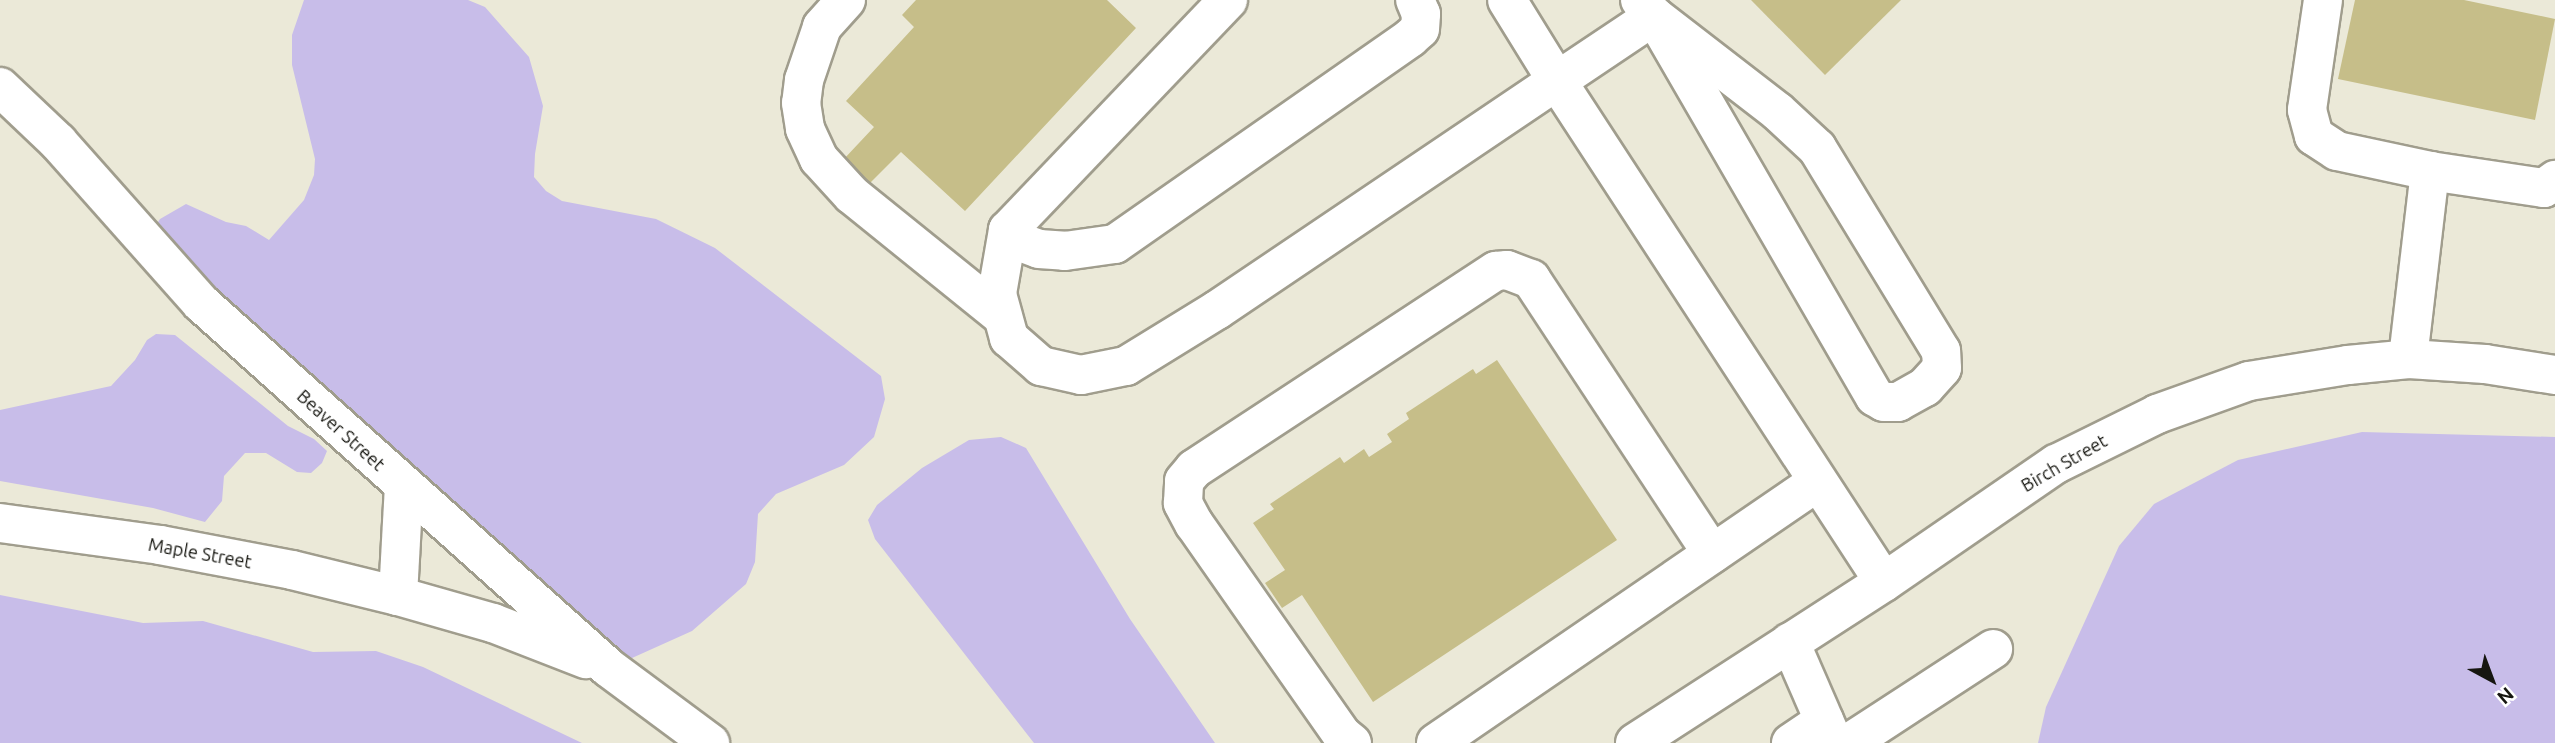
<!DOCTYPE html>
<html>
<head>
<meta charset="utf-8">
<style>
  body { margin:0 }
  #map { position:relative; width:2555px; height:743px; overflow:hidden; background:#ebe9d8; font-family:Ubuntu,sans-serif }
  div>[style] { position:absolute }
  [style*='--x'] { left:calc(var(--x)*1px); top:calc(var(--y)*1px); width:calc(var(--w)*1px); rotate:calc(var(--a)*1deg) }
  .green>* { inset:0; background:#c8bde9 }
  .building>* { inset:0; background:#c6be89 }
  .roads { filter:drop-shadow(2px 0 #a09d8d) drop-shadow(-2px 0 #a09d8d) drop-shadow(0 2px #a09d8d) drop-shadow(0 -2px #a09d8d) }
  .minor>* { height:38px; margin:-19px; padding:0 19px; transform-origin:19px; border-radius:19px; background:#fff }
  span { translate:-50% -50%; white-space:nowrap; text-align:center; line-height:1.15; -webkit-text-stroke:7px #fff; paint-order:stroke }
  .street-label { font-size:18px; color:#161610 }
  .north { position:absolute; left:2457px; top:645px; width:70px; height:70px; -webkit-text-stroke:5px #fff; paint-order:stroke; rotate:139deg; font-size:19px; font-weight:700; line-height:28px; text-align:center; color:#161610 }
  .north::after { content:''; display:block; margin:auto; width:24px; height:32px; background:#161610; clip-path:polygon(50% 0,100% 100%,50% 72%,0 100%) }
</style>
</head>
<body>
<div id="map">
  <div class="green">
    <div style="clip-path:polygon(304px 0,468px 0,485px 7px,529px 57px,543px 106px,535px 154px,534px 177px,546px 191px,562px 201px,656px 219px,715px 248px,881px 376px,885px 399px,874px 437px,844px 465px,776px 494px,758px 514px,755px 562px,746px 584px,692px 631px,632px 658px,610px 654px,536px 590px,473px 519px,363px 423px,289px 368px,152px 231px,160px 219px,186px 204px,226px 222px,246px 226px,269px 240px,304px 200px,314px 175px,315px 159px,292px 65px,292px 35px)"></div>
    <div style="clip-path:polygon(156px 334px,175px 335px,288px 426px,314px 439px,327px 451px,322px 463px,311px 473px,297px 472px,266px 453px,245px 453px,224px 476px,222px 501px,205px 522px,153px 508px,0 481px,0 410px,111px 386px,135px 360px,147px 340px)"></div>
    <div style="clip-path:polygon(2362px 432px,2555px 437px,2555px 743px,2038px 743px,2046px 707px,2119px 546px,2154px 504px,2238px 460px)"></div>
    <div style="clip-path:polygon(1001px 437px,1026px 448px,1130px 619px,1215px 743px,1034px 743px,875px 539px,868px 520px,877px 505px,922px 468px,969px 440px)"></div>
    <div style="clip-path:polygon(0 595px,143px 623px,203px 621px,313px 652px,376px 651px,423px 667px,582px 743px,0 743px)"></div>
  </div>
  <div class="building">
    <div style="clip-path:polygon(916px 0,1107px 0,1136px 28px,965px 211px,901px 152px,869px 184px,843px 160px,874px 127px,846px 101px,914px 27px,902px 15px)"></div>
    <div style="clip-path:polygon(1751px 0,1901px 0,1825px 75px)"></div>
    <div style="clip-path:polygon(2355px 0,2464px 0,2555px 19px,2535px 120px,2338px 79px)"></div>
    <div style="clip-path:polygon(1497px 360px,1617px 540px,1373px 702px,1302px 595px,1282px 608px,1265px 583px,1285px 570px,1253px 523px,1274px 509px,1270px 504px,1340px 457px,1344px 463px,1364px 449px,1369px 457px,1392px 442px,1387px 434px,1409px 419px,1406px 413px,1473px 369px,1476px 374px)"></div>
  </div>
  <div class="roads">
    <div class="minor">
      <div style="--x:846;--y:0;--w:36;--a:132"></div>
      <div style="--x:822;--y:27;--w:56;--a:108.8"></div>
      <div style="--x:804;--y:80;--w:23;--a:97"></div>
      <div style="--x:801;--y:103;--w:26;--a:81"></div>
      <div style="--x:805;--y:129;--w:33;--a:65"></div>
      <div style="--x:819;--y:159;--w:49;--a:47.5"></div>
      <div style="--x:852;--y:195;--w:193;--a:38.9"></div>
      <div style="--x:1228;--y:0;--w:318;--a:133.7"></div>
      <div style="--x:1008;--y:230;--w:65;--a:99.8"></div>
      <div style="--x:997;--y:294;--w:46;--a:74.7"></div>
      <div style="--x:1009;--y:338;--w:43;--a:41.2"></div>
      <div style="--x:1041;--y:366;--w:41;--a:12.7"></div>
      <div style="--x:1081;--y:375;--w:46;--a:-11.3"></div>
      <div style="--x:1126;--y:366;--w:107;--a:-31.6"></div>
      <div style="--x:1217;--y:310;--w:410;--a:-34"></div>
      <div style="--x:1557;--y:81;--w:95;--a:-121.7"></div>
      <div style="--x:1640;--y:0;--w:21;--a:49"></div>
      <div style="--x:1654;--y:16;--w:440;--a:59.9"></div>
      <div style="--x:1875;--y:397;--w:10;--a:29"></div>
      <div style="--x:1884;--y:402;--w:14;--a:0"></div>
      <div style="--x:1898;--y:402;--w:31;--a:-29"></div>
      <div style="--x:1925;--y:387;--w:25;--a:-48"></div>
      <div style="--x:1942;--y:368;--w:17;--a:-93"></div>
      <div style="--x:1941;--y:351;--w:238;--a:-121.4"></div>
      <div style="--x:1817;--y:148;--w:54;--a:-137.2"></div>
      <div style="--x:1777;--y:111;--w:155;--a:-142.3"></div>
      <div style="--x:2323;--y:0;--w:111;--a:98.3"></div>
      <div style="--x:2307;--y:110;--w:27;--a:75"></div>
      <div style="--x:2314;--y:136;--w:27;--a:33"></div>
      <div style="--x:2337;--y:151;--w:95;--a:12.1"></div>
      <div style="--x:2430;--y:171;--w:189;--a:96.7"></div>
      <div style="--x:1654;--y:16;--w:117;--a:146.2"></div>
      <div style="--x:1557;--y:81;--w:598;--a:56.87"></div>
      <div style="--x:0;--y:87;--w:80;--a:43.5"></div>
      <div style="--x:58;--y:142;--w:215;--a:48.4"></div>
      <div style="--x:201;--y:303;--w:547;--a:41.82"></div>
      <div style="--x:609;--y:668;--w:126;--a:36.6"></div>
      <div style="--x:2430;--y:171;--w:115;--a:8.5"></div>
      <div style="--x:2544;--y:188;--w:14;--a:-36"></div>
      <div style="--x:1008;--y:230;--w:17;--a:45"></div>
      <div style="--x:1020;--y:242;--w:20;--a:20"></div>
      <div style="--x:1039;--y:249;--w:26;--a:4"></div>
      <div style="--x:1065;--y:251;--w:50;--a:-8"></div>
      <div style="--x:1115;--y:244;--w:360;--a:-34.9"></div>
      <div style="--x:1410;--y:38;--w:13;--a:-42"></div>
      <div style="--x:1420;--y:29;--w:15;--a:-86"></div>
      <div style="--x:1421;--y:14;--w:15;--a:-113"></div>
      <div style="--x:0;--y:523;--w:162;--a:7.8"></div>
      <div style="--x:160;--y:545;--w:134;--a:10.7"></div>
      <div style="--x:292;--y:570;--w:109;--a:13.8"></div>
      <div style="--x:398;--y:596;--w:99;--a:15.9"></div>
      <div style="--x:493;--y:623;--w:100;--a:21.2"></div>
      <div style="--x:398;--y:596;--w:110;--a:-86.9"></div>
      <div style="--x:1790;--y:642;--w:110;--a:66.5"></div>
      <div style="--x:1352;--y:743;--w:13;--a:-141"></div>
      <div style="--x:1342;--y:735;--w:258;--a:-125"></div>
      <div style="--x:1194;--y:524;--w:24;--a:-118"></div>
      <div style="--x:1183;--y:503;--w:22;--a:-87"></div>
      <div style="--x:1184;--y:481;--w:16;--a:-50"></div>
      <div style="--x:1194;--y:469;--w:361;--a:-33.3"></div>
      <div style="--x:1496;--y:271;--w:11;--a:-5"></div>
      <div style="--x:1507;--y:270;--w:26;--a:21"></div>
      <div style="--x:1531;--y:279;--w:329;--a:56.6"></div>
      <div style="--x:1436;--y:743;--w:462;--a:-34.4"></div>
      <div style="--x:1635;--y:743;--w:297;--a:-32.9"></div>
      <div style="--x:1884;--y:582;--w:209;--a:-34.5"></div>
      <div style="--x:2056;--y:464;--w:113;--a:-26.3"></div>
      <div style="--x:2157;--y:414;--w:98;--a:-19.7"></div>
      <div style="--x:2249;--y:381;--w:100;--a:-9.2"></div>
      <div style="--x:2348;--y:365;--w:61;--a:-5.6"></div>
      <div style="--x:2409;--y:359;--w:76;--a:3.8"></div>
      <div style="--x:2485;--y:364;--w:71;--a:8.9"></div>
      <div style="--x:1791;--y:743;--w:40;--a:-34"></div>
      <div style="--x:1849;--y:743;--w:172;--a:-33.1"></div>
    </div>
  </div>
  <div class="street-label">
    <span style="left:341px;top:430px;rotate:42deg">Beaver Street</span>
    <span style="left:2064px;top:463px;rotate:-30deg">Birch Street</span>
    <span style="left:200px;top:553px;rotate:10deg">Maple Street</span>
  </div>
  <div class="north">N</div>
</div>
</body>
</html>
